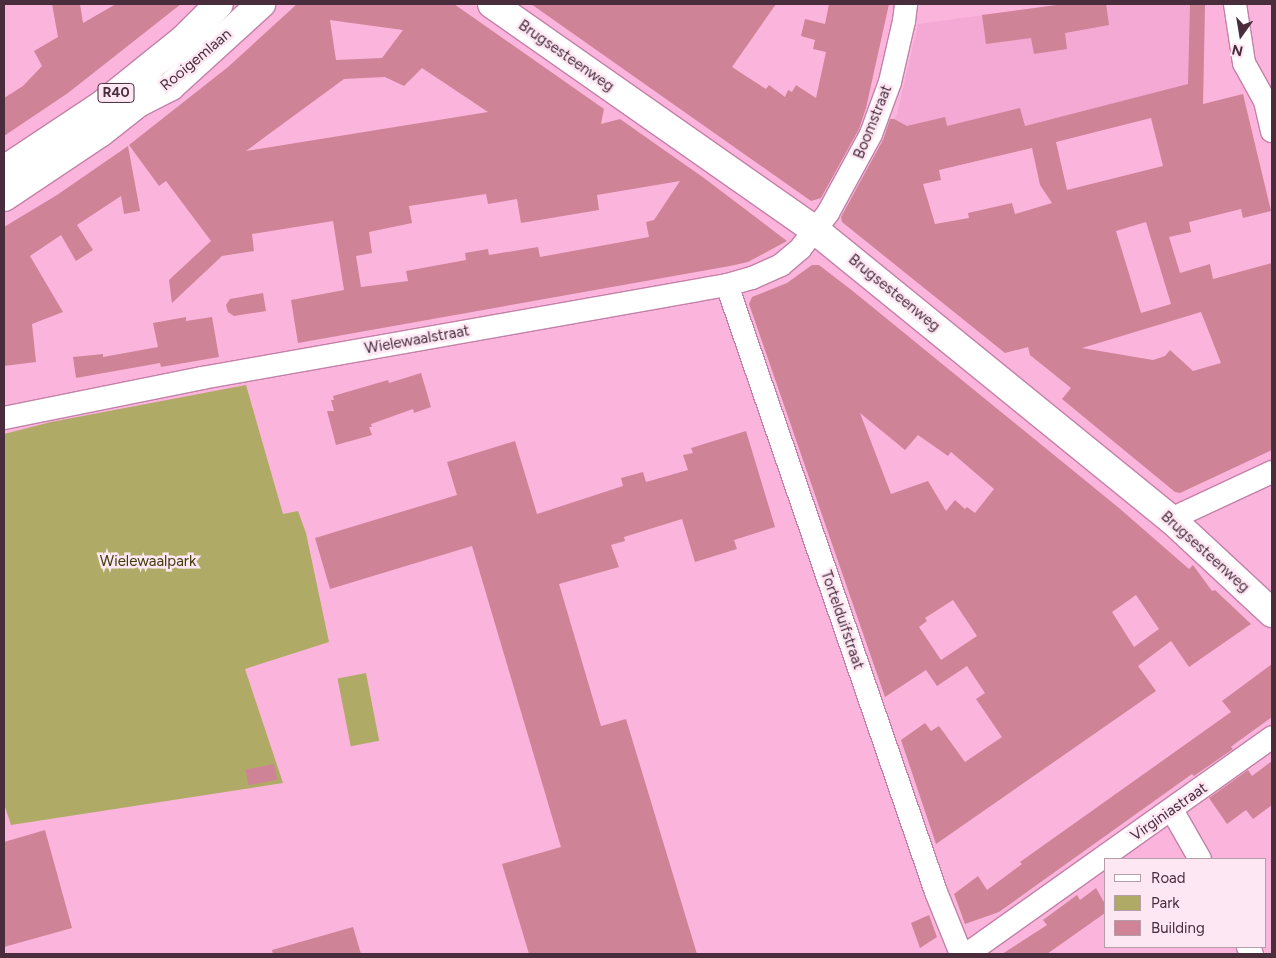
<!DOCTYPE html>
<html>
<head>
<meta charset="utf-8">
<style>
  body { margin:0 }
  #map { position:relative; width:1276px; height:958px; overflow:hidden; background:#fbb5dd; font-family:Figtree,sans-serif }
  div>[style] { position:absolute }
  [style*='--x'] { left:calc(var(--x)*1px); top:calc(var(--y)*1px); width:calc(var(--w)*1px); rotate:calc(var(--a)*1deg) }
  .built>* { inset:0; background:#f4a8d4 }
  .green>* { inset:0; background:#b0aa67; transform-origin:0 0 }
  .building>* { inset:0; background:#cf8396; transform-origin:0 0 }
  .roads { filter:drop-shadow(1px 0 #c381a7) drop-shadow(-1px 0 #c381a7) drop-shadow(0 1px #c381a7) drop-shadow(0 -1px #c381a7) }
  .street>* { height:22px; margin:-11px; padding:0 11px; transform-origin:11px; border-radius:11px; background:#fff }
  .secondary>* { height:28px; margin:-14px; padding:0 14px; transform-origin:14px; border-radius:14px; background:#fff }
  .primary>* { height:28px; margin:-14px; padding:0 14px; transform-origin:14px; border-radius:14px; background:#fff }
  span { translate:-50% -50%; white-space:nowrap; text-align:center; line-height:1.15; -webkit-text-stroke:5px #fde7f3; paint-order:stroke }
  .shield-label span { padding:1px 4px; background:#fde7f3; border:1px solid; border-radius:4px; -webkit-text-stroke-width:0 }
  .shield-label { font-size:14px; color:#492d3d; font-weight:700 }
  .street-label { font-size:15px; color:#492d3d }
  .park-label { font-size:15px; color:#403c08 }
  .frame { position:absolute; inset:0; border:5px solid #492d3d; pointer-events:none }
  .legend { position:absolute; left:1104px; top:858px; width:162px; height:90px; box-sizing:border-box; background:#fde7f3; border:1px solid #b59daa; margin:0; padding:6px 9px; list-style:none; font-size:15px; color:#492d3d }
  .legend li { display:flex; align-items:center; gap:10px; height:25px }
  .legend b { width:25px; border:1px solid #b59daa }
  .north { position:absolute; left:1216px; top:10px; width:50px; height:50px; -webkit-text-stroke:4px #fde7f3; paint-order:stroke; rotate:193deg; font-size:14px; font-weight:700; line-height:20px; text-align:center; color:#492d3d }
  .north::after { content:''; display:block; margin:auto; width:18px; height:22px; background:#492d3d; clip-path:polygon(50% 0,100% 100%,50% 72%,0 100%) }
</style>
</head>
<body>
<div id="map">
  <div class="built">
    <div style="clip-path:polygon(1064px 4px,1205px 4px,1203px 105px,855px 190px,897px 114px,918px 24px)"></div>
  </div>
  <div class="green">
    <div style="clip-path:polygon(246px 385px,283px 514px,298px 511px,306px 533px,329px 642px,245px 669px,283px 783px,11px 825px,4px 804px,4px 434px,51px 422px)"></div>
    <div style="left:366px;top:673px;width:69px;height:29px;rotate:79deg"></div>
  </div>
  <div class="building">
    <div style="clip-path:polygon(52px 4px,80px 4px,83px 23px,116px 4px,181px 4px,68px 93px,4px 136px,4px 98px,23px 86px,42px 66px,34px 51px,58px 37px)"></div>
    <div style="clip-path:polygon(evenodd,297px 4px,454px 4px,604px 109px,601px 124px,620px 119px,704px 178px,787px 241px,748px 262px,730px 266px,298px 343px,291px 300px,344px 290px,333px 221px,252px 234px,254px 251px,222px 256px,172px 303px,169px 280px,211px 241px,166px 181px,159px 186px,129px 145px,228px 67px,297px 4px,330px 20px,344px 22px,403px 30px,382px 58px,336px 60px,330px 20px,297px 4px,422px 68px,488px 112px,246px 151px,344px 79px,385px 77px,404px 86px,422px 68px,297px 4px,680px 181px,654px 220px,646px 222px,649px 237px,540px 257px,538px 247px,489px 255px,488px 249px,465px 253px,466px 260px,406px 271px,408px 281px,361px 287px,356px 256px,372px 253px,369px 232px,412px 223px,409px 206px,486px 194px,488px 204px,517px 199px,521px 223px,599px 210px,597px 195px,680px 181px)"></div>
    <div style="clip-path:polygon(531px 4px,776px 4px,732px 67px,766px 89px,769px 85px,785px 97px,788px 90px,792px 92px,796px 85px,816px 98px,826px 52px,813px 49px,815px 40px,801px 36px,805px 19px,825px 24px,829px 4px,889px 4px,866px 108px,859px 129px,821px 198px,811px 201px)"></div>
    <div style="clip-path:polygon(1064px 4px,1106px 4px,1109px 25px,1065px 33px,1067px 49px,1034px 54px,1031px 38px,986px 44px,982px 15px)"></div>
    <div style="clip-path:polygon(evenodd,1190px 4px,1205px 4px,1203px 104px,1243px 94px,1271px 211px,1243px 218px,1241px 209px,1189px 222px,1191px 232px,1169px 237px,1180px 273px,1210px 264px,1213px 279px,1272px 263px,1272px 450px,1180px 493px,1175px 492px,1062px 399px,1071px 388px,1030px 355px,1028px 347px,1005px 353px,842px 222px,841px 217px,883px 140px,890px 119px,894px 119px,907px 126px,945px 117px,947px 126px,1020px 108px,1025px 126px,1188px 84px,1190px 4px,1151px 118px,1163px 166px,1067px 190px,1056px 142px,1151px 118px,1190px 4px,1032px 148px,1040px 185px,1052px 203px,1015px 214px,1012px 203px,968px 213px,969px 218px,935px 224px,923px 184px,941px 180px,939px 170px,1032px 148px,1190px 4px,1146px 222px,1171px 304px,1141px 313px,1116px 231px,1146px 222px,1190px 4px,1201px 312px,1221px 363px,1193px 371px,1170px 350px,1165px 356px,1153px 360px,1082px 348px,1201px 312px)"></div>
    <div style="clip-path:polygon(128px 146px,140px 211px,124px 214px,121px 196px,77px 225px,93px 250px,76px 261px,61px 235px,30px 256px,63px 312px,32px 324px,36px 362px,4px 366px,4px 227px,57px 195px)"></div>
    <div style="clip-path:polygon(evenodd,812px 265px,819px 265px,854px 292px,1119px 508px,1189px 569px,1193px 565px,1212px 591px,1215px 590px,1251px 624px,1189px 667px,1171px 641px,1138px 666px,1156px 691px,936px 844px,901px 740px,925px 723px,931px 731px,939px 726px,965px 762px,1002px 737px,976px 699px,985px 693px,967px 666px,937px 686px,926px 670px,885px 697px,749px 304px,752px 297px,787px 283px,812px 265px,860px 413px,905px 450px,918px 435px,948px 456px,951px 452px,994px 489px,975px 513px,967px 507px,965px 509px,955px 500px,946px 511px,928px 481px,891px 494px,860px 413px,812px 265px,1136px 595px,1159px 629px,1134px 647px,1112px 612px,1136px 595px,812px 265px,953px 600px,977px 636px,941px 660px,919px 627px,927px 621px,925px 618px,953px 600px)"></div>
    <div style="clip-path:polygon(263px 293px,266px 311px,234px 316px,228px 312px,226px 305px,230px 299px)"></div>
    <div style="clip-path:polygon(186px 317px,186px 321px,212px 317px,219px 357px,161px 367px,160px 363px,76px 378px,73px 357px,103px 354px,103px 357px,158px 347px,153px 323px)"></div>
    <div style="clip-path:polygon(421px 373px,431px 407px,414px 413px,413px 409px,371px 424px,372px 427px,369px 427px,372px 435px,336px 445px,327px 411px,334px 411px,331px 400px,334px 400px,333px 396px,388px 380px,389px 383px)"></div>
    <div style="clip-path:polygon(746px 431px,775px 527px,734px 540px,737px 549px,695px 562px,682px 519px,624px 537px,625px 541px,611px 545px,619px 567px,559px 584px,601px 726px,626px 719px,697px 954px,529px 954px,502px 864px,561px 847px,472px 546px,330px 589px,315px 538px,457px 495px,447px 462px,515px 441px,537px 514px,623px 486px,621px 478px,643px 472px,646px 482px,688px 470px,683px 455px,693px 453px,691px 448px)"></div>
    <div style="clip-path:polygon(1272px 664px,1272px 717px,1236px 743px,1231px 747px,1233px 749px,1194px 776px,1192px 774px,999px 912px,965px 924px,954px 894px,978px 876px,987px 890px,1022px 864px,1020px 862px,1231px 712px,1222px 701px)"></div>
    <div style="clip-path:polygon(1272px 761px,1272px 805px,1253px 819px,1246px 810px,1227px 824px,1209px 798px,1248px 770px,1252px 776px)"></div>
    <div style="left:274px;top:764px;width:16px;height:29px;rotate:79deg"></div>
    <div style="clip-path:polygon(45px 830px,72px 928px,4px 947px,4px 842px)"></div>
    <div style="clip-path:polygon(1096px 888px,1105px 904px,1105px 913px,1047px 954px,1002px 954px,1047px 925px,1043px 920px,1077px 895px,1080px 900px)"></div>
    <div style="clip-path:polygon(929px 915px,937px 937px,920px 948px,911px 923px)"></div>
    <div style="clip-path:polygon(353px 927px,361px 954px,273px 954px,272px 950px)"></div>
  </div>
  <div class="roads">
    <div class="street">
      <div style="--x:1235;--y:4;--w:60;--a:81.3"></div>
      <div style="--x:1244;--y:63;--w:43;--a:61.1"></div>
      <div style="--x:1265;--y:101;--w:31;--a:77"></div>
      <div style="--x:727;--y:285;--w:642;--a:71"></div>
      <div style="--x:936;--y:892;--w:67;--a:68"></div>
      <div style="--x:4;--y:418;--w:202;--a:-11.4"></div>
      <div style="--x:202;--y:378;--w:533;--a:-10.05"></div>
      <div style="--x:727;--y:285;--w:26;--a:-16"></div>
      <div style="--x:752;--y:278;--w:32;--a:-24"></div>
      <div style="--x:781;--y:265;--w:25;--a:-40"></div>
      <div style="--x:800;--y:249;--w:46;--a:-52.1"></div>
      <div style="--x:828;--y:213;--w:90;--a:-61.4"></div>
      <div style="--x:871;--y:134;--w:55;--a:-69.9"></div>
      <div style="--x:890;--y:82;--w:63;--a:-77.1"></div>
      <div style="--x:904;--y:21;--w:17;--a:-83"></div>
      <div style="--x:1171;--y:519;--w:111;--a:-25"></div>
      <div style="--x:1172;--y:810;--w:56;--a:60.3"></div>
      <div style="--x:1248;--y:947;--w:8;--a:60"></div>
      <div style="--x:967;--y:954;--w:374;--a:-35.4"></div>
    </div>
    <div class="secondary">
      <div style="--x:492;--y:4;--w:394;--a:35"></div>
      <div style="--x:815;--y:230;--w:459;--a:39.1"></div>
      <div style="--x:1171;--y:519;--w:138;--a:42.9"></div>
    </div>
    <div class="primary">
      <div style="--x:4;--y:170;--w:118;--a:-33.6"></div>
      <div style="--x:102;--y:105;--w:105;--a:-38.8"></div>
      <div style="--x:184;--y:39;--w:49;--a:-45"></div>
      <div style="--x:4;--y:197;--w:115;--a:-33.7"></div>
      <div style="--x:100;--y:133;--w:48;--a:-38.3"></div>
      <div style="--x:138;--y:103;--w:37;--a:-27"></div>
      <div style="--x:171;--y:86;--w:122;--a:-42.3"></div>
    </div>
  </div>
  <div class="shield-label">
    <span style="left:116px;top:93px">R40</span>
  </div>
  <div class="street-label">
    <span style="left:566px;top:56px;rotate:35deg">Brugsesteenweg</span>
    <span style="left:196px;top:60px;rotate:-40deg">Rooigemlaan</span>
    <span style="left:873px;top:122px;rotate:-68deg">Boomstraat</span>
    <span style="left:894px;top:293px;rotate:39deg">Brugsesteenweg</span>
    <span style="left:417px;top:340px;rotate:-10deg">Wielewaalstraat</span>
    <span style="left:1205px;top:552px;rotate:42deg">Brugsesteenweg</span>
    <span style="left:842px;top:620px;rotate:71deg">Tortelduifstraat</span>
    <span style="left:1169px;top:812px;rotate:-35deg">Virginiastraat</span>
  </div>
  <div class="park-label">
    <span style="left:148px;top:562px">Wielewaalpark</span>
  </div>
  <div class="frame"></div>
  <ul class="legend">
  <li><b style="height:6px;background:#fff"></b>Road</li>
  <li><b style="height:14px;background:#b0aa67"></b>Park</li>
  <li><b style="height:14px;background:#cf8396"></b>Building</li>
  </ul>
  <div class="north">N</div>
</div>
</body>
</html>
